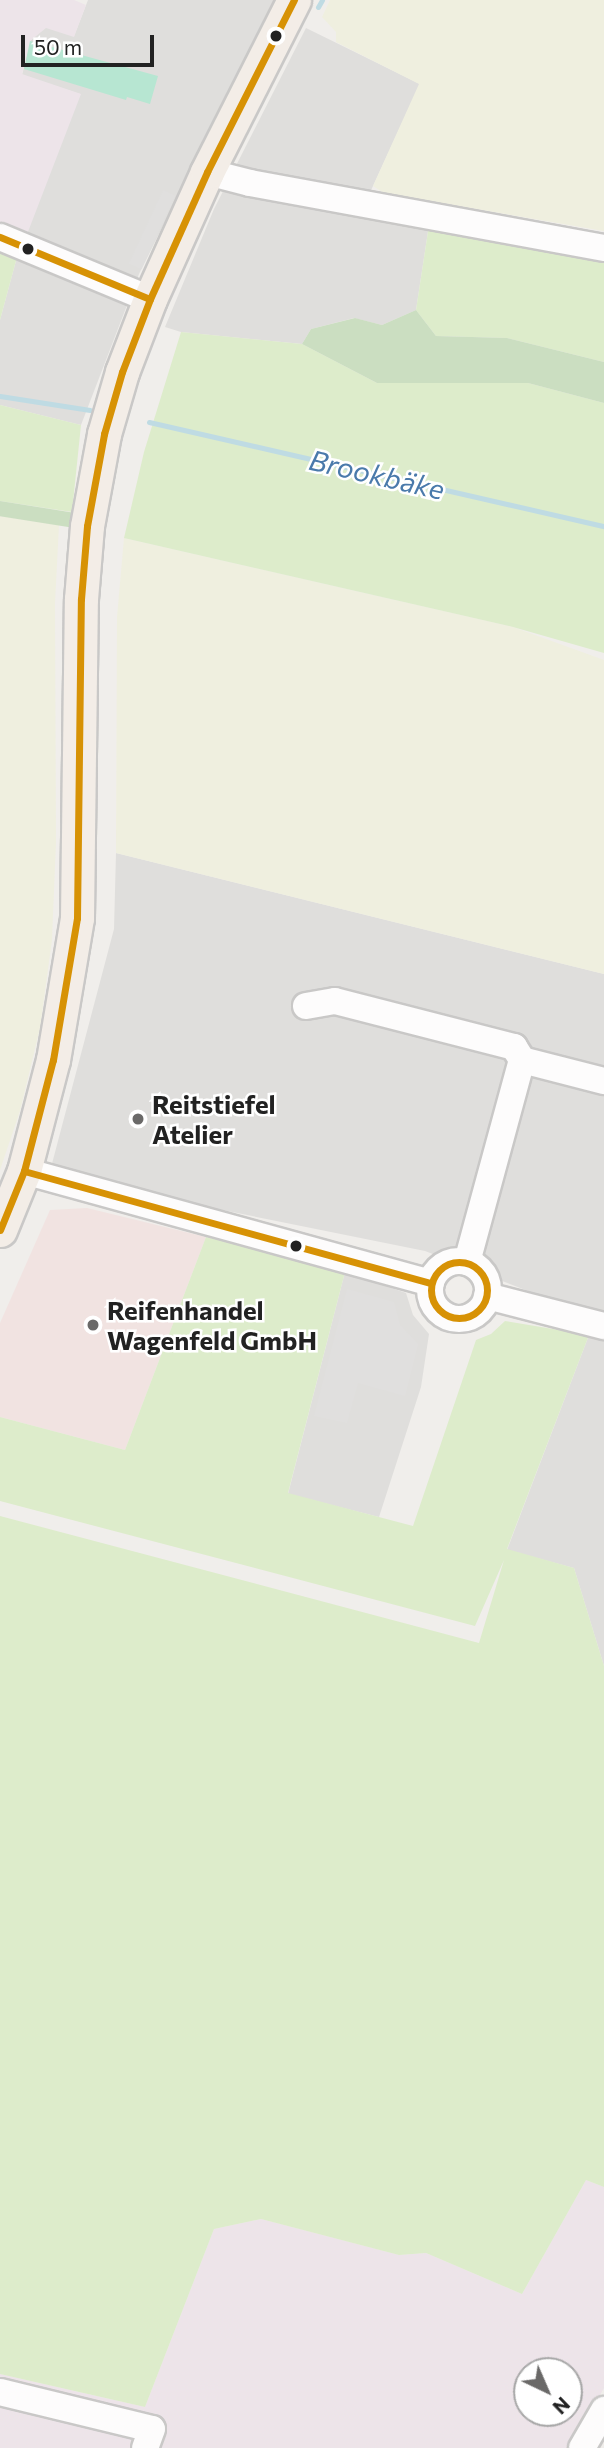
<!DOCTYPE html>
<html>
<head>
<meta charset="utf-8">
<style>
  body { margin:0 }
  #map { position:relative; width:604px; height:2448px; overflow:hidden; background:#f0eeeb; font-family:Commissioner,sans-serif }
  div>[style] { position:absolute }
  [style*='--x'] { left:calc(var(--x)*1px); top:calc(var(--y)*1px); width:calc(var(--w)*1px); rotate:calc(var(--a)*1deg) }
  .residential>* { inset:0; background:#dfdedc }
  .commercial>* { inset:0; background:#f1e3e1 }
  .industrial>* { inset:0; background:#ede4e9 }
  .farmland>* { inset:0; background:#efefdf }
  .grass>* { inset:0; background:#ddeccb }
  .forest>* { inset:0; background:#cbdec1; transform-origin:0 0 }
  .pitch>* { inset:0; background:#b7e6d2 }
  .parking>* { inset:0; background:#e0dfde; transform-origin:0 0 }
  .stream>* { height:5px; margin:-2.5px; padding:0 2.5px; transform-origin:2.5px; border-radius:2.5px; background:#bfdbe3 }
  .roads { filter:drop-shadow(2px 0 #c9c8c7) drop-shadow(-2px 0 #c9c8c7) drop-shadow(0 2px #c9c8c7) drop-shadow(0 -2px #c9c8c7) }
  .minor>* { height:26px; margin:-13px; padding:0 13px; transform-origin:13px; border-radius:13px; background:#fdfcfc }
  .minor>.ring { margin:-13px; padding:0; box-sizing:content-box; background:none; border:26px solid #fdfcfc; border-radius:50% }
  .major>* { height:33px; margin:-16.5px; padding:0 16.5px; transform-origin:16.5px; border-radius:16.5px; background:#f3ede7 }
  .bus-1>* { height:7px; margin:-3.5px; padding:0 3.5px; transform-origin:3.5px; border-radius:3.5px; background:#d79205 }
  .bus-1>.ring { margin:-3.5px; padding:0; box-sizing:content-box; background:none; border:7px solid #d79205; border-radius:50% }
  .dots>* { width:19px; height:19px; translate:-50% -50%; box-sizing:border-box; border:4px solid #fff; border-radius:50% }
  span { translate:-50% -50%; white-space:nowrap; text-align:center; line-height:1.15; -webkit-text-stroke:5px #fff; paint-order:stroke }
  .poi-label { font-size:26px; color:#222; font-weight:700 }
  .left { translate:0 -50%; text-align:left }
  .water-label { font-size:28px; color:#4a7aab; font-style:italic }
  .north { position:absolute; left:513px; top:2357px; width:70px; height:70px; box-sizing:border-box; background:#fff; border:2px solid #a7a7a7; border-radius:50%; rotate:136deg; font-size:19px; font-weight:700; line-height:28px; text-align:center; color:#222 }
  .north::after { content:''; display:block; margin:auto; width:24px; height:32px; background:#6a6968; clip-path:polygon(50% 0,100% 100%,50% 72%,0 100%) }
  .scale { position:absolute; left:21px; top:35px; width:133px; height:32px; box-sizing:border-box; border:4px solid #222; border-top:0; padding-left:9px; font-size:21px; line-height:24px; white-space:nowrap; color:#222; -webkit-text-stroke:5px #fff; paint-order:stroke }
</style>
</head>
<body>
<div id="map">
  <div class="residential">
    <div style="clip-path:polygon(88px 0,275px 0,139px 274px,81px 425px,0 405px,0 320px,17px 257px,80px 94px,22px 75px,31px 40px,46px 27px,74px 36px)"></div>
    <div style="clip-path:polygon(306px 28px,420px 84px,367px 199px,429px 225px,416px 310px,382px 325px,354px 318px,311px 329px,302px 344px,181px 332px,165px 327px,214px 209px)"></div>
    <div style="clip-path:polygon(116px 853px,604px 974px,604px 1666px,574px 1568px,507px 1550px,589px 1335px,590px 1315px,425px 1251px,49px 1175px,114px 929px)"></div>
    <div style="clip-path:polygon(345px 1272px,406px 1293px,413px 1315px,429px 1334px,421px 1387px,379px 1517px,288px 1494px)"></div>
  </div>
  <div class="commercial">
    <div style="clip-path:polygon(87px 1208px,206px 1237px,125px 1450px,0 1417px,0 1323px,50px 1210px)"></div>
  </div>
  <div class="industrial">
    <div style="clip-path:polygon(0 0,74px 0,86px 5px,74px 37px,46px 28px,31px 40px,22px 74px,81px 94px,26px 237px,0 226px)"></div>
    <div style="clip-path:polygon(evenodd,586px 2180px,604px 2187px,604px 2388px,570px 2448px,0 2448px,0 2374px,145px 2407px,214px 2229px,261px 2219px,399px 2255px,426px 2253px,522px 2294px,586px 2180px,527px 2371px,569px 2371px,569px 2413px,527px 2413px,527px 2371px)"></div>
  </div>
  <div class="farmland">
    <div style="clip-path:polygon(330px 0,604px 0,604px 231px,384px 193px,373px 186px,419px 84px,336px 42px,336px 32px,322px 17px)"></div>
    <div style="clip-path:polygon(0 516px,59px 525px,55px 603px,56px 842px,52px 940px,40px 1028px,20px 1111px,0 1170px)"></div>
    <div style="clip-path:polygon(124px 538px,513px 627px,604px 660px,604px 974px,116px 853px,117px 617px)"></div>
  </div>
  <div class="grass">
    <div style="clip-path:polygon(429px 225px,604px 257px,604px 362px,507px 338px,436px 336px,416px 310px)"></div>
    <div style="clip-path:polygon(0 249px,17px 257px,0 320px)"></div>
    <div style="clip-path:polygon(181px 332px,302px 344px,377px 383px,528px 383px,604px 403px,604px 653px,513px 627px,124px 538px,144px 452px)"></div>
    <div style="clip-path:polygon(0 405px,81px 425px,72px 512px,0 501px)"></div>
    <div style="clip-path:polygon(206px 1237px,345px 1272px,288px 1493px,413px 1526px,476px 1340px,491px 1334px,505px 1321px,589px 1335px,507px 1549px,574px 1568px,604px 1666px,604px 2187px,586px 2180px,522px 2294px,426px 2253px,399px 2255px,261px 2219px,214px 2229px,145px 2407px,0 2374px,0 1516px,479px 1643px,504px 1560px,475px 1626px,0 1501px,0 1417px,125px 1450px)"></div>
  </div>
  <div class="forest">
    <div style="clip-path:polygon(416px 310px,436px 336px,507px 338px,604px 362px,604px 403px,528px 383px,377px 383px,302px 344px,311px 329px,355px 318px,382px 325px)"></div>
    <div style="left:0;top:501px;width:73px;height:15px;rotate:9deg"></div>
  </div>
  <div class="pitch">
    <div style="clip-path:polygon(30px 41px,158px 76px,150px 104px,127px 97px,126px 100px,24px 69px)"></div>
  </div>
  <div class="parking">
    <div style="left:163px;top:190px;width:14px;height:81px;rotate:25deg"></div>
    <div style="clip-path:polygon(347px 1289px,394px 1302px,400px 1325px,418px 1344px,405px 1396px,358px 1383px,347px 1423px,314px 1416px)"></div>
  </div>
  <div class="stream">
    <div style="--x:318;--y:7;--w:8;--a:-60"></div>
    <div style="--x:0;--y:396;--w:91;--a:8.8"></div>
    <div style="--x:149;--y:422;--w:467;--a:12.9"></div>
  </div>
  <div class="roads">
    <div class="minor">
      <div style="--x:207;--y:172;--w:44;--a:14.3"></div>
      <div style="--x:250;--y:183;--w:360;--a:10.4"></div>
      <div style="--x:0;--y:237;--w:162;--a:22.5"></div>
      <div style="--x:306;--y:1006;--w:29;--a:-10"></div>
      <div style="--x:335;--y:1001;--w:185;--a:14.4"></div>
      <div style="--x:514;--y:1047;--w:15;--a:58"></div>
      <div style="--x:522;--y:1060;--w:85;--a:14.4"></div>
      <div style="--x:24;--y:1171;--w:422;--a:15.4"></div>
      <div class="ring" style="left:430px;top:1261px;width:32px;height:32px"></div>
      <div style="--x:467;--y:1262;--w:209;--a:-74.8"></div>
      <div style="--x:487;--y:1296;--w:121;--a:14.4"></div>
      <div style="--x:0;--y:2392;--w:156;--a:13.7"></div>
      <div style="--x:152;--y:2429;--w:20;--a:110"></div>
      <div style="--x:582;--y:2448;--w:44;--a:-59.9"></div>
    </div>
    <div class="major">
      <div style="--x:0;--y:1230;--w:64;--a:-67.9"></div>
      <div style="--x:24;--y:1171;--w:115;--a:-75.4"></div>
      <div style="--x:53;--y:1060;--w:144;--a:-80.4"></div>
      <div style="--x:77;--y:918;--w:319;--a:-89.3"></div>
      <div style="--x:81;--y:599;--w:73;--a:-85.3"></div>
      <div style="--x:87;--y:526;--w:94;--a:-79.5"></div>
      <div style="--x:104;--y:434;--w:65;--a:-73.8"></div>
      <div style="--x:122;--y:372;--w:78;--a:-69"></div>
      <div style="--x:150;--y:299;--w:139;--a:-65.8"></div>
      <div style="--x:207;--y:172;--w:193;--a:-63.2"></div>
    </div>
  </div>
  <div class="bus-1">
    <div style="--x:0;--y:237;--w:162;--a:22.5"></div>
    <div style="--x:24;--y:1171;--w:422;--a:15.4"></div>
    <div style="--x:0;--y:1230;--w:64;--a:-67.9"></div>
    <div style="--x:24;--y:1171;--w:115;--a:-75.4"></div>
    <div style="--x:53;--y:1060;--w:144;--a:-80.4"></div>
    <div style="--x:77;--y:918;--w:319;--a:-89.3"></div>
    <div style="--x:81;--y:599;--w:73;--a:-85.3"></div>
    <div style="--x:87;--y:526;--w:94;--a:-79.5"></div>
    <div style="--x:104;--y:434;--w:65;--a:-73.8"></div>
    <div style="--x:122;--y:372;--w:78;--a:-69"></div>
    <div style="--x:150;--y:299;--w:139;--a:-65.8"></div>
    <div style="--x:207;--y:172;--w:193;--a:-63.2"></div>
    <div class="ring" style="left:431px;top:1262px;width:49px;height:49px"></div>
  </div>
  <div class="dots">
    <div style="left:276px;top:36px;background:#222"></div>
    <div style="left:28px;top:249px;background:#222"></div>
    <div style="left:138px;top:1119px;background:#6a6968"></div>
    <div style="left:296px;top:1246px;background:#222"></div>
    <div style="left:93px;top:1325px;background:#6a6968"></div>
  </div>
  <div class="poi-label">
    <span class="left" style="left:152px;top:1119px">Reitstiefel<br>Atelier</span>
    <span class="left" style="left:107px;top:1325px">Reifenhandel<br>Wagenfeld GmbH</span>
  </div>
  <div class="water-label">
    <span style="left:377px;top:474px;rotate:13deg">Brookbäke</span>
  </div>
  <div class="north">N</div>
  <div class="scale">50 m</div>
</div>
</body>
</html>
